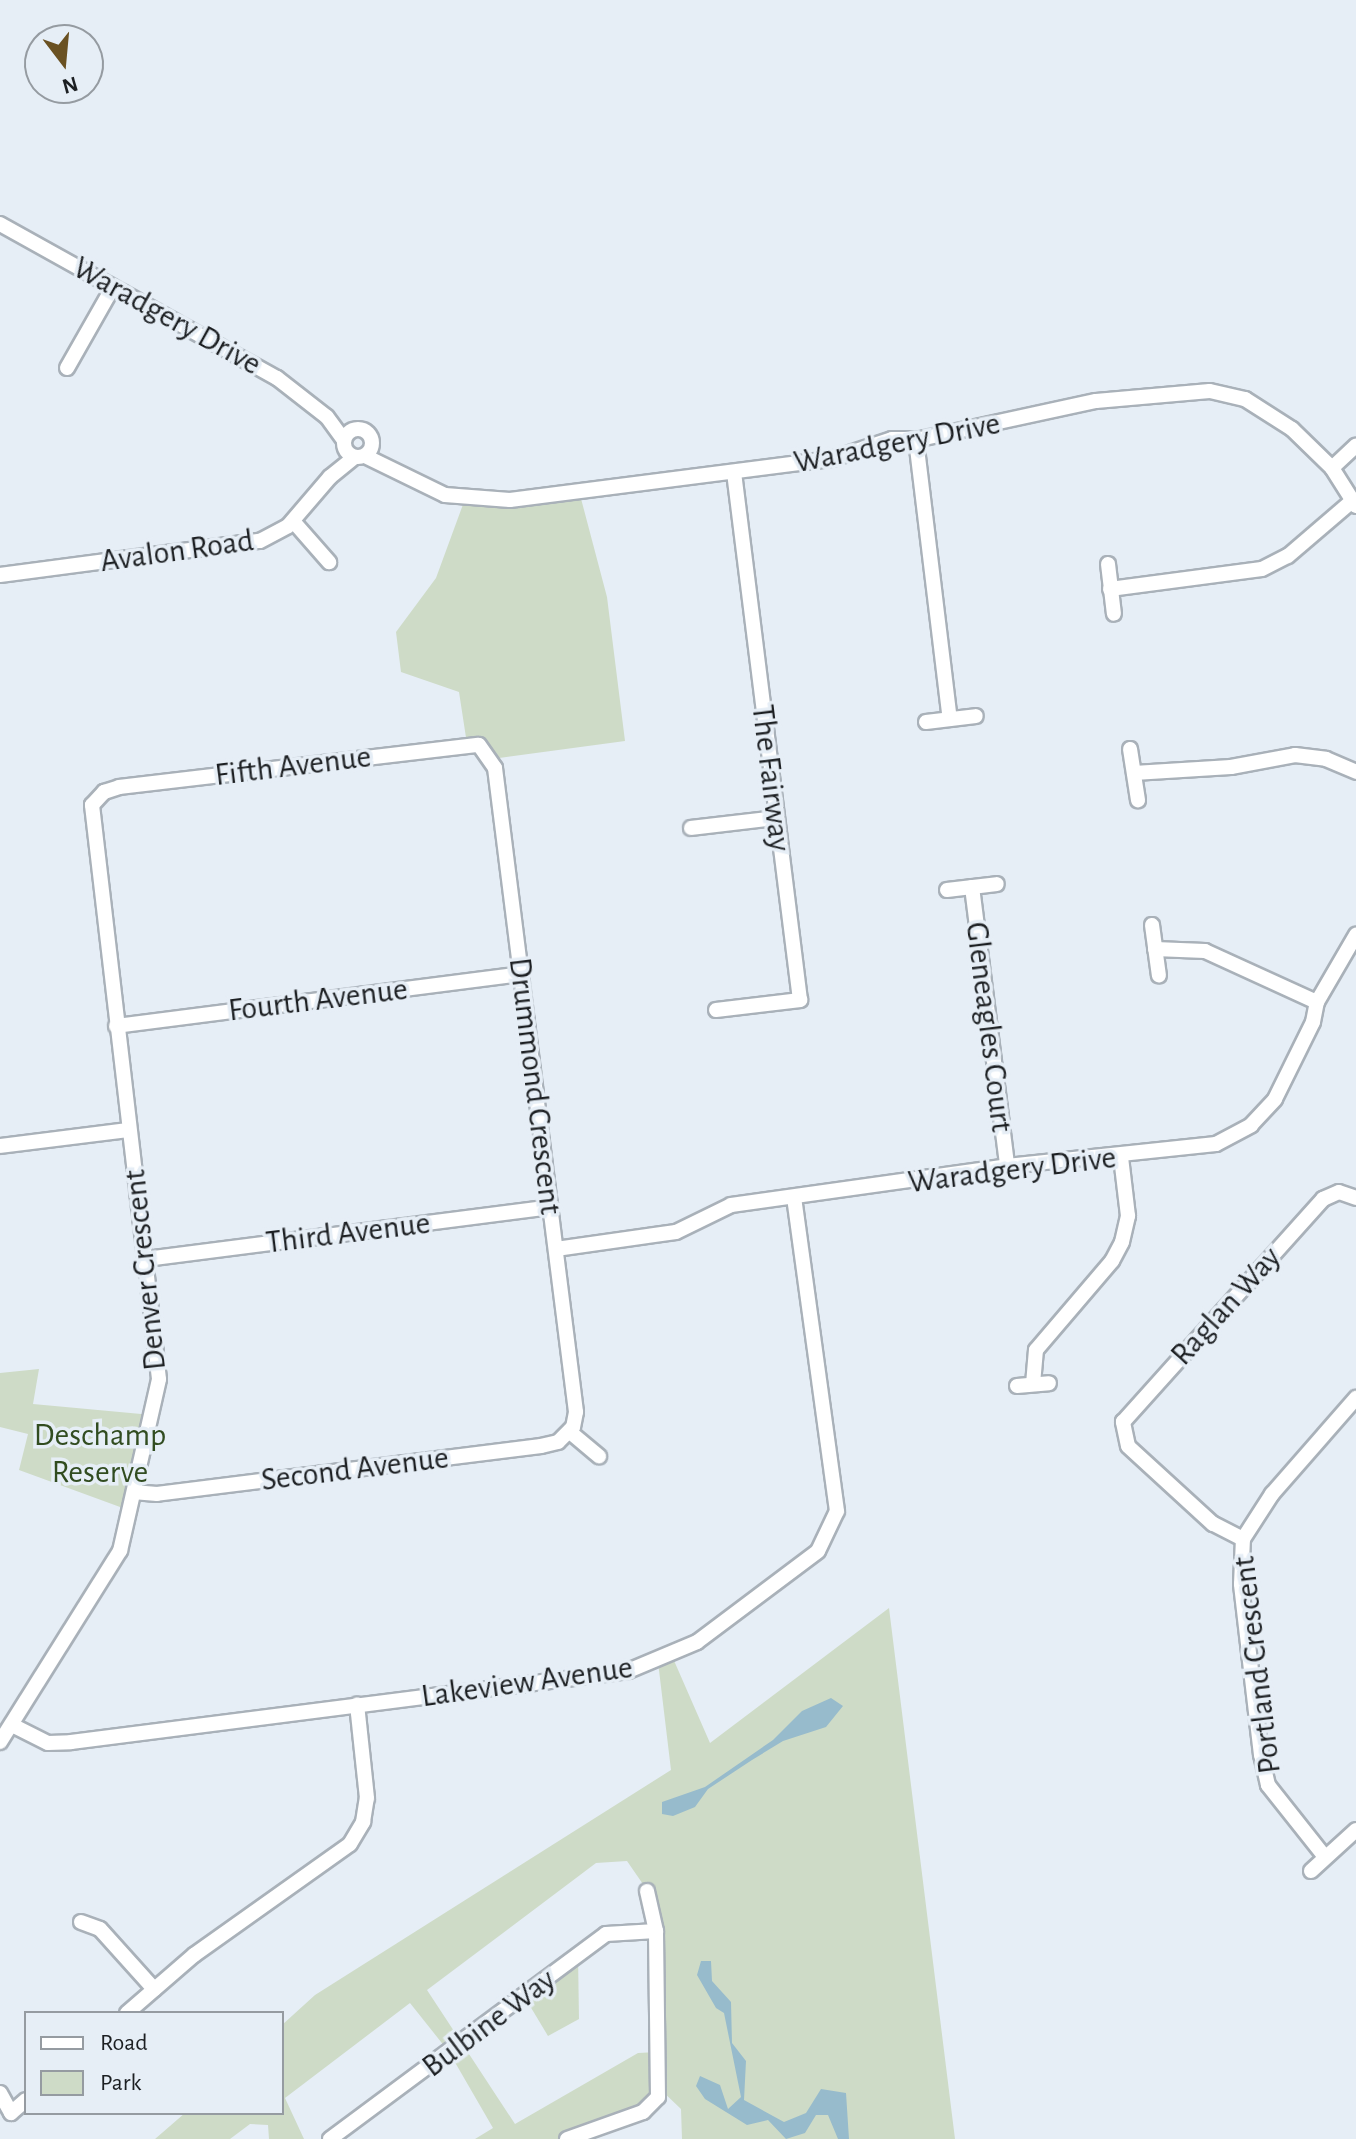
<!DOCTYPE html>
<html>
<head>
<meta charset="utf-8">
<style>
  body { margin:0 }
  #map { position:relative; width:1356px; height:2139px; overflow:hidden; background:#e6eef6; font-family:"Alegreya Sans",sans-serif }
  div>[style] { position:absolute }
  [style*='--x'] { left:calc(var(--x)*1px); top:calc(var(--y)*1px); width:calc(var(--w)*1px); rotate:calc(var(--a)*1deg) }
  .green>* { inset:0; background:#cedbc7 }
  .water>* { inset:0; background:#97bbcc }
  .roads { filter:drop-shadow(2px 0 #a9b1b9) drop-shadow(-2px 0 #a9b1b9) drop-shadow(0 2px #a9b1b9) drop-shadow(0 -2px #a9b1b9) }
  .street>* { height:14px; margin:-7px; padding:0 7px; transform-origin:7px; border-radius:7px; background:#fff }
  .street>.ring { margin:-7px; padding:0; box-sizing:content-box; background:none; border:14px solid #fff; border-radius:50% }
  span { translate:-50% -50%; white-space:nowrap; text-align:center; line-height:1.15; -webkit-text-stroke:7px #e6eef6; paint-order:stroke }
  .street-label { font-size:32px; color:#1c1f22 }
  .park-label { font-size:32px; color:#314c20 }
  .legend { position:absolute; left:24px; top:2011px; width:260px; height:104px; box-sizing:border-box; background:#e6eef6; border:2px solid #959ba1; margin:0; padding:10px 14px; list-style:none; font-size:24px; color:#1c1f22 }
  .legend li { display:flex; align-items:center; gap:16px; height:40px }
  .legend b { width:40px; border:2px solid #959ba1 }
  .north { position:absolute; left:24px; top:24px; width:80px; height:80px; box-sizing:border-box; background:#e6eef6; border:2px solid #959ba1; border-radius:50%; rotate:164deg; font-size:22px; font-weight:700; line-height:32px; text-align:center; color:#1c1f22 }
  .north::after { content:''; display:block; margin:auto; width:28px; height:36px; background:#6a5122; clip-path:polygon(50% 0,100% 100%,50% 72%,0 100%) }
</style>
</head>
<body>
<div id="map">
  <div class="green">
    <div style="clip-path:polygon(579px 491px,607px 597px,625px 741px,492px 759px,467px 744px,459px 692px,401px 672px,396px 632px,436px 578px,465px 499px)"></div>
    <div style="clip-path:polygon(39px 1369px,33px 1404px,152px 1415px,131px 1511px,19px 1470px,28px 1434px,0 1427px,0 1373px)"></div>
    <div style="clip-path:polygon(evenodd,889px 1608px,955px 2139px,682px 2139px,681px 2109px,659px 2088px,656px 2101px,567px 2139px,475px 2139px,493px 2128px,449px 2052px,410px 2003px,285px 2098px,304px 2139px,269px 2139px,268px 2125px,250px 2124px,230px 2139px,155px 2139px,185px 2113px,282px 2113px,282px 2025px,315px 1995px,671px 1770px,658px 1662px,672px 1656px,710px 1743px,889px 1608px,627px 1861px,647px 1890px,657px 2052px,638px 2053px,515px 2124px,427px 1990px,596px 1863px,627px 1861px)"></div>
    <div style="clip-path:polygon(578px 1956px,579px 2019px,548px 2036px,524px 1996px)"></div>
  </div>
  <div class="water">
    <div style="clip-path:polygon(831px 1698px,843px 1706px,826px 1727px,783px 1741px,752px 1760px,708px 1789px,695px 1807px,673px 1816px,662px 1814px,662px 1802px,705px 1787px,773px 1740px,802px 1711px)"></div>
    <div style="clip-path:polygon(701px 1961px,711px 1961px,712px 1981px,731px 2002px,732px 2043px,746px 2061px,744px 2100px,784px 2122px,806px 2113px,821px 2089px,846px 2093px,849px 2139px,838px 2139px,828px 2115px,816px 2115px,805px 2133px,786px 2139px,768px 2120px,747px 2125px,705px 2099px,696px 2086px,700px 2076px,720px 2085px,728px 2109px,741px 2097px,724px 2013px,716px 2008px,697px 1975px)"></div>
  </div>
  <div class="roads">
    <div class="street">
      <div style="--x:0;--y:224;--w:317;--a:29.1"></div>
      <div style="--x:277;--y:378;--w:63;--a:38"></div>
      <div style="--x:327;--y:417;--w:29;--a:54"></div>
      <div style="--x:67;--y:368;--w:93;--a:-60.4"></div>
      <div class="ring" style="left:344px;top:429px;width:14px;height:14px"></div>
      <div style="--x:916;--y:440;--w:281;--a:83.1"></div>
      <div style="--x:365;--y:456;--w:89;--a:26"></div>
      <div style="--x:445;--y:495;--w:65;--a:4.4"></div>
      <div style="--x:510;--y:500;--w:325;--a:-7.3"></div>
      <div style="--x:832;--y:459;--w:63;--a:-18.4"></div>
      <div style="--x:892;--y:439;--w:28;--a:0"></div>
      <div style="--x:920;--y:439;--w:180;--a:-12.2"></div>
      <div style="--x:1096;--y:401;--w:114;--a:-5"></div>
      <div style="--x:1210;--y:391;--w:36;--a:13"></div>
      <div style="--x:1245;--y:399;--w:56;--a:32.6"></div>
      <div style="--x:1292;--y:429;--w:56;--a:44.3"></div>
      <div style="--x:1332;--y:468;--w:45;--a:57.7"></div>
      <div style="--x:1332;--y:468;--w:33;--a:-43"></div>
      <div style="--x:293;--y:521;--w:55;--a:48.7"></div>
      <div style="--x:1108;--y:564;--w:50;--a:83.2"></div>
      <div style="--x:0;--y:575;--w:262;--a:-7.5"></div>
      <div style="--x:260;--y:541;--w:32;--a:-28"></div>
      <div style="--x:288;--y:526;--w:65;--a:-49.4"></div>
      <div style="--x:330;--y:477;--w:32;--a:-39"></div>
      <div style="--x:1110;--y:589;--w:153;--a:-7.5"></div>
      <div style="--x:1262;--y:569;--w:29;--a:-27"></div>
      <div style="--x:1288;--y:556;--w:83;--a:-40.6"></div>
      <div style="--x:926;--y:722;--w:50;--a:-6.8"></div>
      <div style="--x:1130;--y:749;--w:52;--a:81.1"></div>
      <div style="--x:1134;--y:773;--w:97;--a:-3.5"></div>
      <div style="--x:1231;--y:767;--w:65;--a:-10.6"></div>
      <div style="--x:1295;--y:755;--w:31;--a:7"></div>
      <div style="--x:1326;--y:759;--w:33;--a:23"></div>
      <div style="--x:691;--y:828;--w:86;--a:-6.7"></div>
      <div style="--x:972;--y:887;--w:281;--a:82.8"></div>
      <div style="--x:947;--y:890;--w:50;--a:-6.8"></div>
      <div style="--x:1152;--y:925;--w:51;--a:82.2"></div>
      <div style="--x:1155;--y:949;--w:50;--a:2.3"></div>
      <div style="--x:1205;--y:951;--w:123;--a:24.5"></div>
      <div style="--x:716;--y:1010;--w:85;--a:-6.8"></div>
      <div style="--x:800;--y:1000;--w:532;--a:-97.13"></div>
      <div style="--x:116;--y:1026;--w:407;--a:-7.3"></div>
      <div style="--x:0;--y:1146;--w:130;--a:-7.1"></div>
      <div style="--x:556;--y:1249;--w:121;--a:-8.1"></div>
      <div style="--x:676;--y:1232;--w:61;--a:-26.1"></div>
      <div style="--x:731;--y:1205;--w:279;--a:-8"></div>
      <div style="--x:1007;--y:1166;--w:210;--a:-6"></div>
      <div style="--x:1216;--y:1144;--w:40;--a:-28"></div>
      <div style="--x:1251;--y:1125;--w:35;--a:-47"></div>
      <div style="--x:1275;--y:1099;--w:86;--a:-63.7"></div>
      <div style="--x:1313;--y:1022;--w:20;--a:-79"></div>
      <div style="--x:1317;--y:1002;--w:78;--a:-59.8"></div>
      <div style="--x:146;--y:1259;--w:408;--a:-7.3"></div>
      <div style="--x:1033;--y:1384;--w:34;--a:-85"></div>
      <div style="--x:1036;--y:1350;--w:117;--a:-49.5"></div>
      <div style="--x:1112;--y:1261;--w:21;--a:-62"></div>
      <div style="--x:1122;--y:1242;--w:27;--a:-77"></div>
      <div style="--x:1128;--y:1216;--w:59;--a:-96.8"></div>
      <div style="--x:1017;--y:1386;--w:32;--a:-5"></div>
      <div style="--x:570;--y:1432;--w:38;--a:40"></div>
      <div style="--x:1243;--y:1539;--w:34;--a:-153"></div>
      <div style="--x:1213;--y:1524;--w:115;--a:-137.5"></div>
      <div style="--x:1128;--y:1446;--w:25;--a:-102"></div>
      <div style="--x:1123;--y:1422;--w:300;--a:-48.1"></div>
      <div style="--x:1323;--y:1199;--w:17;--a:-24"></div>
      <div style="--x:1339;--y:1192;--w:18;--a:19"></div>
      <div style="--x:12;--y:1725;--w:40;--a:26.6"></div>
      <div style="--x:48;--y:1743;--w:23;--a:-2"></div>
      <div style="--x:71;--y:1742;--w:562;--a:-7.26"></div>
      <div style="--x:628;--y:1671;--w:75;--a:-22.8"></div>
      <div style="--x:697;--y:1642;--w:151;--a:-36.9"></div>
      <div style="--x:818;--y:1551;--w:44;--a:-64.6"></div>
      <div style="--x:837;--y:1511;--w:316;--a:-97.8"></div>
      <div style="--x:0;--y:1742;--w:226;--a:-57.9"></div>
      <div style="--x:120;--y:1551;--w:176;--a:-77.2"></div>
      <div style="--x:159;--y:1379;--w:578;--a:-96.66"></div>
      <div style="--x:92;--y:805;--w:18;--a:-47"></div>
      <div style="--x:104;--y:792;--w:16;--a:-18"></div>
      <div style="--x:119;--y:787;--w:362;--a:-6.7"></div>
      <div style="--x:479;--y:745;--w:28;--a:55"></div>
      <div style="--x:495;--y:768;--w:649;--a:82.83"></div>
      <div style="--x:576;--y:1412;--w:15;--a:101"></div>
      <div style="--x:573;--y:1427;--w:21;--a:135"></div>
      <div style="--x:558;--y:1442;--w:17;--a:167"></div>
      <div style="--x:541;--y:1446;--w:387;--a:172.9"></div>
      <div style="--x:157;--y:1494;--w:21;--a:-175"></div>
      <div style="--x:1325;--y:1857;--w:92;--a:-128.4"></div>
      <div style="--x:1268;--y:1785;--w:31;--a:-103"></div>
      <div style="--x:1261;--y:1755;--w:172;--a:-96.7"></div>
      <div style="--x:1241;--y:1584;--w:45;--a:-87.5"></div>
      <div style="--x:1243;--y:1539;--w:54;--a:-57.2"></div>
      <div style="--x:1272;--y:1494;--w:128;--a:-48.8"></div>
      <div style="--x:1311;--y:1871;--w:61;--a:-42.3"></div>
      <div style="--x:81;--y:1922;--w:20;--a:20"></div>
      <div style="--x:100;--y:1929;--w:81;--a:48"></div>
      <div style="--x:127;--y:2013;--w:89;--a:-40.9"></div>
      <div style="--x:194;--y:1955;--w:191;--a:-35.4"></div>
      <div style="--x:350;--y:1844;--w:26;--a:-59"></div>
      <div style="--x:363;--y:1822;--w:24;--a:-81"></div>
      <div style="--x:367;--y:1798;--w:94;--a:-96.1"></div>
      <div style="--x:0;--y:2093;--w:23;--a:61"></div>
      <div style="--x:11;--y:2113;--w:20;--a:-41"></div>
      <div style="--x:330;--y:2139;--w:344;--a:-36.6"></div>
      <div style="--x:606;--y:1934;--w:50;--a:-3.4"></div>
      <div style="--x:567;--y:2139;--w:81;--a:-19.6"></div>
      <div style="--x:643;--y:2112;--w:21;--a:-45"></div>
      <div style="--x:658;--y:2097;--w:166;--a:-90.7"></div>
      <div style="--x:656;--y:1931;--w:41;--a:-102.7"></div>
    </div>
  </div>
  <div class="street-label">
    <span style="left:167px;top:316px;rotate:29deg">Waradgery Drive</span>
    <span style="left:897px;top:443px;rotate:-11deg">Waradgery Drive</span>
    <span style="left:177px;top:551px;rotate:-8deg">Avalon Road</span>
    <span style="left:293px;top:766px;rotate:-7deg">Fifth Avenue</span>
    <span style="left:771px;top:778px;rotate:83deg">The Fairway</span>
    <span style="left:318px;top:1000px;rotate:-7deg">Fourth Avenue</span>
    <span style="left:989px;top:1027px;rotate:83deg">Gleneagles Court</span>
    <span style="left:535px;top:1086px;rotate:83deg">Drummond Crescent</span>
    <span style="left:1012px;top:1170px;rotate:-7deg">Waradgery Drive</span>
    <span style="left:348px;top:1233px;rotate:-7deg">Third Avenue</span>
    <span style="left:145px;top:1270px;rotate:-96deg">Denver Crescent</span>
    <span style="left:1226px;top:1306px;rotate:-48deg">Raglan Way</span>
    <span style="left:355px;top:1469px;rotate:-7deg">Second Avenue</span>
    <span style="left:1257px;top:1665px;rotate:-97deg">Portland Crescent</span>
    <span style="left:527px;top:1682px;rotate:-8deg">Lakeview Avenue</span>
    <span style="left:489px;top:2023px;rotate:-37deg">Bulbine Way</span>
  </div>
  <div class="park-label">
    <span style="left:100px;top:1454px">Deschamp<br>Reserve</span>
  </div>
  <ul class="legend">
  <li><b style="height:10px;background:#fff"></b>Road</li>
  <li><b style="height:22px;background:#cedbc7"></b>Park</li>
  </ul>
  <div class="north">N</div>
</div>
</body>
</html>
